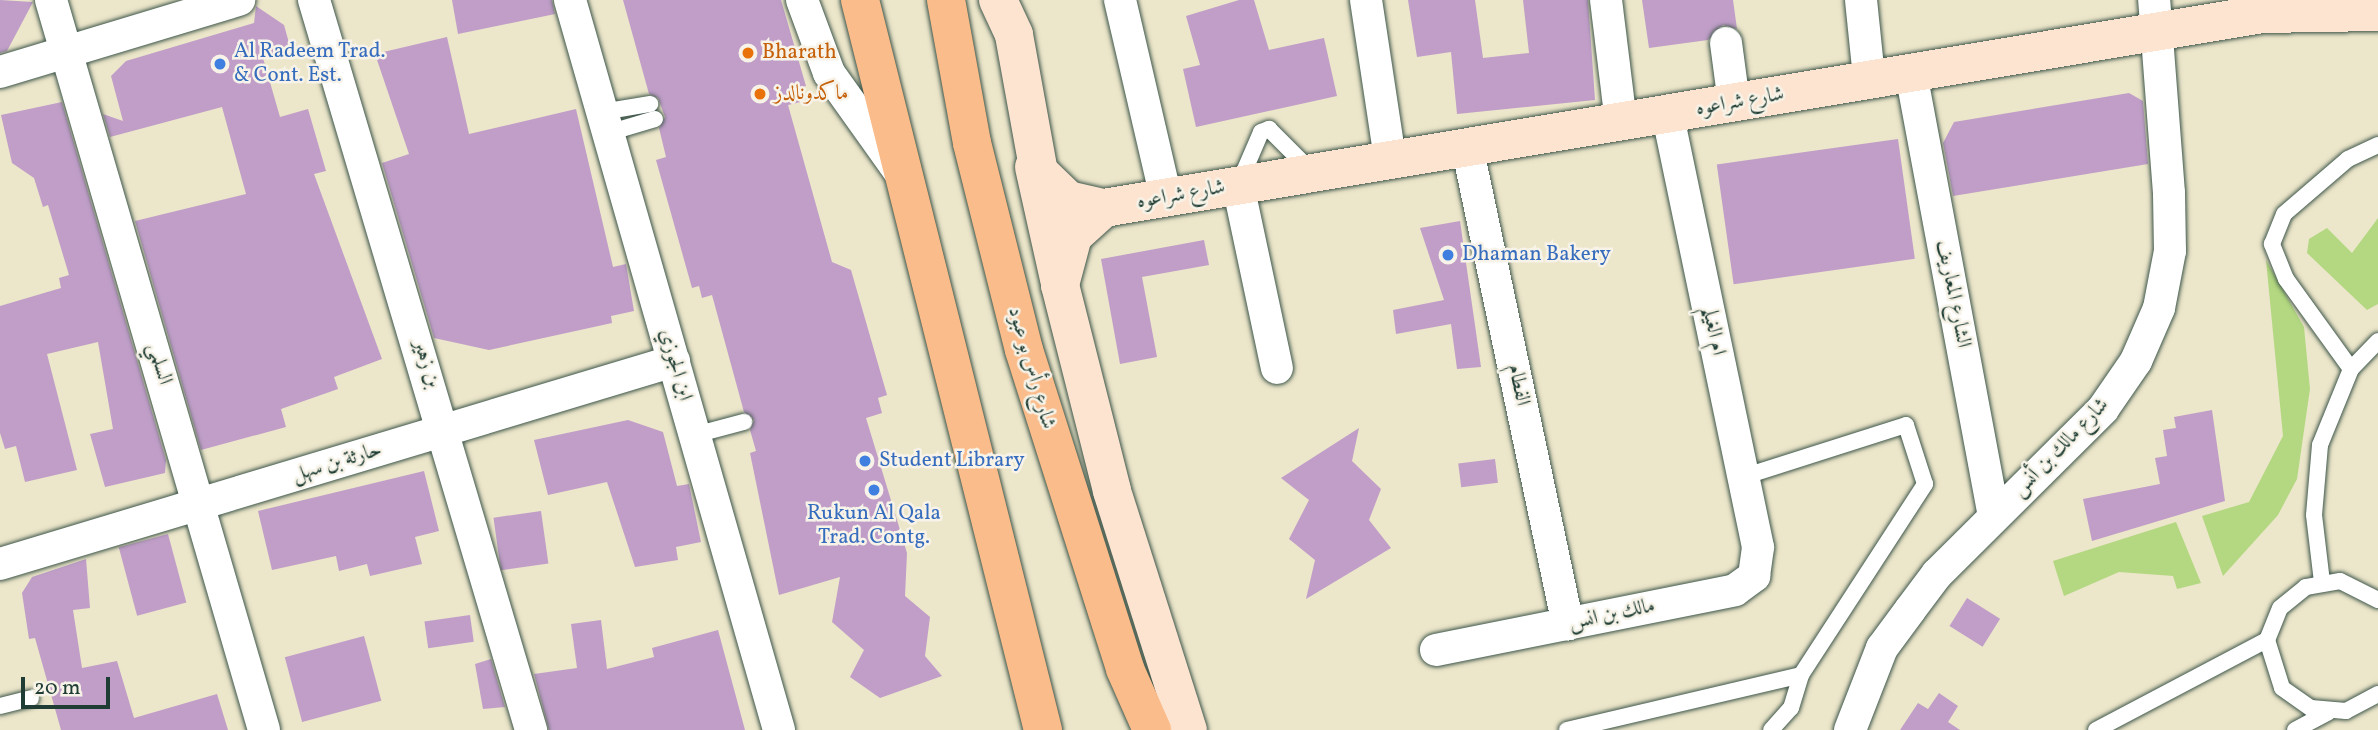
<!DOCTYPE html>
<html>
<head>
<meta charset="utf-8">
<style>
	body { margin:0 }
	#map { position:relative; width:2378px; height:730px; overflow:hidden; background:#ece6ca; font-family:Vollkorn,Amiri,serif }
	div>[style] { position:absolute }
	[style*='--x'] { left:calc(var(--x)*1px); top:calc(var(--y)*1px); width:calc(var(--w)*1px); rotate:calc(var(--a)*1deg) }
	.green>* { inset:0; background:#b3d881 }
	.building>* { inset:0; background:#c09ec8; transform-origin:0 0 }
	.roads { filter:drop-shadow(0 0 2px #3e564a) drop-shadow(0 0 2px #3e564a) }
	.lane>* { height:16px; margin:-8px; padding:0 8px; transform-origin:8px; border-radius:8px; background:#fff }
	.street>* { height:32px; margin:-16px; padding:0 16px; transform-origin:16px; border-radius:16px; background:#fff }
	.secondary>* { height:38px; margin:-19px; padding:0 19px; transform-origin:19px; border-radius:19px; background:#fde4d1 }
	.primary>* { height:38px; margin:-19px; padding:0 19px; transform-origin:19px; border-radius:19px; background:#fabc8b }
	.highway>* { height:38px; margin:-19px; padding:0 19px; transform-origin:19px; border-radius:19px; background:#fabc8b }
	.dots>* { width:19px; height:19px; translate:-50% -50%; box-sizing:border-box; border:4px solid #f7f3e8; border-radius:50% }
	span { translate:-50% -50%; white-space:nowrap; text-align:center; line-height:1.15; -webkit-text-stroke:5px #f7f3e8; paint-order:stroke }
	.shop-label { font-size:21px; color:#366cbe }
	.left { translate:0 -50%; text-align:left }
	.food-label { font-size:21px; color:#c56008 }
	.street-label { font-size:21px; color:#1f3d34 }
	.scale { position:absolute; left:21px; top:677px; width:89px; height:32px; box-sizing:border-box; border:4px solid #1f3d34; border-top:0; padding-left:9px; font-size:21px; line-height:24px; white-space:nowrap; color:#1f3d34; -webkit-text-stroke:5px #f7f3e8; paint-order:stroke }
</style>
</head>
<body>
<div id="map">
	<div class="green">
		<div style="clip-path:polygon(2378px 218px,2378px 304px,2367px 310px,2307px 253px,2309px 239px,2327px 228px,2352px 253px)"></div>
		<div style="clip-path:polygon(2266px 260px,2304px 327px,2310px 389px,2297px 479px,2278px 515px,2223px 576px,2202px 516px,2249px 502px,2283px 436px)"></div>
		<div style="clip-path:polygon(2176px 522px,2201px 583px,2177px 589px,2173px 576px,2119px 572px,2064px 596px,2053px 561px)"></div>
	</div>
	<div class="building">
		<div style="clip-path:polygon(0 0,33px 2px,7px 51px,0 53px)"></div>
		<div style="clip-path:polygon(452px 0,552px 0,555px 14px,458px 34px)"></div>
		<div style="clip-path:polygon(623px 0,781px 0,806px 86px,796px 89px,800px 102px,788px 105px,832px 262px,851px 270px,887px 395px,878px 398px,882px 413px,866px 418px,907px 553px,905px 596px,930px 617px,925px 656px,942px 676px,880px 698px,850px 677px,864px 650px,832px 622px,840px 577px,779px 595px,750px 453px,756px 451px,750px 430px,754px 420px,744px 412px,712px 295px,702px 298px,699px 286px,692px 288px,656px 160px,666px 157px,659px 128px,665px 117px,658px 98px,649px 94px)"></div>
		<div style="clip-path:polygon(1239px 0,1254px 0,1269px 50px,1324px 38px,1337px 96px,1196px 127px,1183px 69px,1200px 65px,1186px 16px)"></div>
		<div style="clip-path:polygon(1408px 0,1475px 0,1483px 58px,1529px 53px,1523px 0,1588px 0,1595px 100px,1457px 114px,1451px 52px,1417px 57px)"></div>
		<div style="clip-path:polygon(1642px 0,1733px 0,1737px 29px,1723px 25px,1708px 40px,1649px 48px)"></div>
		<div style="clip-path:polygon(256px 6px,284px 25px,291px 50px,263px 58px,280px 117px,308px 109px,326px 171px,314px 174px,382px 359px,334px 377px,338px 389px,281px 409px,286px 427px,201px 450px,135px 221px,246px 194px,222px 107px,110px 137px,103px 114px,123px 121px,111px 76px,126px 61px,254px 23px)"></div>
		<div style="clip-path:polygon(447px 37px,469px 134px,576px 109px,613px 267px,626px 264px,634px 311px,611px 316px,612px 323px,489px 350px,434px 338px,382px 163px,409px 154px,375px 54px)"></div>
		<div style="clip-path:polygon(2129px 93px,2143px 101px,2148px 164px,1953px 196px,1943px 143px,1954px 122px)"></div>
		<div style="clip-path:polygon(62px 102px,166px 460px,165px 473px,105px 487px,90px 434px,113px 429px,98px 342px,47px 354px,77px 470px,25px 482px,16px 446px,5px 449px,0 433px,0 306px,61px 288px,59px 278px,69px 275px,48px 205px,43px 207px,34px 178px,12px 163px,1px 115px)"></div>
		<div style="left:1898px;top:139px;width:121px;height:183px;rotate:82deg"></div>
		<div style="clip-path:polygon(1460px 221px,1481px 367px,1457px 369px,1451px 324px,1396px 334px,1393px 310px,1444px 300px,1420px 228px)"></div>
		<div style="clip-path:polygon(1204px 240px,1209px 265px,1142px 277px,1157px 357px,1120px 364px,1101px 259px)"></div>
		<div style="clip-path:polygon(2212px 410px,2225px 501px,2092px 541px,2083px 499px,2160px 484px,2155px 458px,2167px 456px,2163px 430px,2176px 428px,2174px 417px)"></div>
		<div style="clip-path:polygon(628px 420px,663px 432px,677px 486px,689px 484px,701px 542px,676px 547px,678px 560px,635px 567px,607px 482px,548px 495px,534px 440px)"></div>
		<div style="clip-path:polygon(1359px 428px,1352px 461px,1381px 489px,1369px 520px,1391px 548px,1306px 599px,1315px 560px,1289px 539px,1309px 500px,1281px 478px)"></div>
		<div style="left:1495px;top:459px;width:24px;height:37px;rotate:83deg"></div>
		<div style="clip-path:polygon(424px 471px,439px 531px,415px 537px,422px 564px,370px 576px,367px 564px,339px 571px,336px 556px,272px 570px,258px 511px)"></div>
		<div style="left:541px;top:511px;width:53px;height:48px;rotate:82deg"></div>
		<div style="left:168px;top:534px;width:71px;height:51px;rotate:75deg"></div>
		<div style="clip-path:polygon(86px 559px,90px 608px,73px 610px,82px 668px,117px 661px,134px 718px,217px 694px,228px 730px,61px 730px,35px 638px,29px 639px,22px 593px,32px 577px)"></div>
		<div style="left:1967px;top:598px;width:39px;height:33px;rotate:32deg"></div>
		<div style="left:470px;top:615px;width:27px;height:46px;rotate:82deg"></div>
		<div style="clip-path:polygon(601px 620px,607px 669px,654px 657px,652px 648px,718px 630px,745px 730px,549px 730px,534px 674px,577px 668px,571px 624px)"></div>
		<div style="left:364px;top:636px;width:67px;height:82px;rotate:75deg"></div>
		<div style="clip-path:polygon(491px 659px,505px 707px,483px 709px,475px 664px)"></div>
		<div style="clip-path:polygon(1939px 693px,1958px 706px,1948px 722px,1960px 730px,1900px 730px,1918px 703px,1928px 709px)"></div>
	</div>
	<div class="roads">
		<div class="lane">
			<div style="--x:602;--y:112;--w:49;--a:-9.5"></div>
			<div style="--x:608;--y:133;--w:49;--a:-16.6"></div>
			<div style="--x:1240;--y:181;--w:53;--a:-66.8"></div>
			<div style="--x:1261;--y:132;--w:9;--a:-21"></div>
			<div style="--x:1269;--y:129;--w:58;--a:45"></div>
			<div style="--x:2351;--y:369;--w:111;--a:-125.8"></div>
			<div style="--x:2286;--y:279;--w:38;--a:-112"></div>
			<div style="--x:2272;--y:244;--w:32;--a:-68"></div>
			<div style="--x:2284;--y:214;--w:84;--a:-40.7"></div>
			<div style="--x:2348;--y:159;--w:33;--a:-25"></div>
			<div style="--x:695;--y:435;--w:51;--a:-14.9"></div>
			<div style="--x:2322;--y:582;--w:67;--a:-96.8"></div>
			<div style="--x:2314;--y:515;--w:70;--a:-85.1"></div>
			<div style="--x:2320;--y:445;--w:82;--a:-67.8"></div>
			<div style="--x:2351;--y:369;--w:39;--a:-46"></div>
			<div style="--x:2378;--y:600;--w:42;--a:-153.4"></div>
			<div style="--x:2340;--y:581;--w:35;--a:170"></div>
			<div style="--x:2306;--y:587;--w:33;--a:141"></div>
			<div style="--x:2280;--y:608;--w:35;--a:112"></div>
			<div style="--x:2267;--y:640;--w:50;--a:72.6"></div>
			<div style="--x:2282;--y:688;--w:35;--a:35"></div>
			<div style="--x:2311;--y:708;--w:35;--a:5"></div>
			<div style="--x:2346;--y:711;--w:36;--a:-28"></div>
			<div style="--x:0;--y:706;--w:32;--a:-14"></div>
			<div style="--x:1567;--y:730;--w:240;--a:-13.2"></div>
			<div style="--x:1801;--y:675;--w:228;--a:-57"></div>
			<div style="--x:1925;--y:484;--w:62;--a:-107.9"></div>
			<div style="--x:1906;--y:425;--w:171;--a:162.3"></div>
			<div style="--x:1771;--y:730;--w:30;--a:-48"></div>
			<div style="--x:1791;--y:708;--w:34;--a:-73"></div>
			<div style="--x:2096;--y:730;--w:193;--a:-27.8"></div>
			<div style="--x:2295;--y:730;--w:38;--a:-28"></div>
		</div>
		<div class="street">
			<div style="--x:51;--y:0;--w:760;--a:73.73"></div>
			<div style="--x:314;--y:0;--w:762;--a:73.44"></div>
			<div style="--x:570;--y:0;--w:759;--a:74.02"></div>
			<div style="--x:802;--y:0;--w:78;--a:69.7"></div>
			<div style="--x:829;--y:73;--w:120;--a:54.5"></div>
			<div style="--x:1120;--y:0;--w:202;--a:76.9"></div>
			<div style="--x:1366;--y:0;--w:161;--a:81.4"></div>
			<div style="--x:1606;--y:0;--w:123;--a:83"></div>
			<div style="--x:1861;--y:0;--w:78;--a:84.1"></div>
			<div style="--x:1726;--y:43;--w:61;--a:82.4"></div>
			<div style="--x:0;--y:72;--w:250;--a:-16.8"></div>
			<div style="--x:1911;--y:73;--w:451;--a:79.4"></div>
			<div style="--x:1467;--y:146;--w:489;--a:78.1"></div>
			<div style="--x:1238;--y:185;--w:187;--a:78"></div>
			<div style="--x:0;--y:564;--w:704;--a:-16.76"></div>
			<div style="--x:1436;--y:650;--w:305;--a:-11.3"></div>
			<div style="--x:1735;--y:590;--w:24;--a:-36"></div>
			<div style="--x:1754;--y:576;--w:29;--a:-82"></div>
			<div style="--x:1758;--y:547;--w:441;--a:-101.8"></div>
			<div style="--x:1850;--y:730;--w:88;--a:-68.7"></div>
			<div style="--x:1882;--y:648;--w:47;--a:-53.6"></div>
			<div style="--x:1910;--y:610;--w:45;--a:-53.1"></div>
			<div style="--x:1937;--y:574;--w:234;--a:-44.8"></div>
			<div style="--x:2103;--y:409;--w:58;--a:-55.5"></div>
			<div style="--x:2136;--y:361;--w:58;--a:-66.5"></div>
			<div style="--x:2159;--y:308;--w:58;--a:-79.1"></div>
			<div style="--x:2170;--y:251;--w:58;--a:-91"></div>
			<div style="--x:2169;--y:193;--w:194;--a:-94.4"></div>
		</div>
		<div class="secondary">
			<div style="--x:998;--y:0;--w:38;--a:65"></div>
			<div style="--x:1014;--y:35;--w:139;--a:79.7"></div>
			<div style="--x:1039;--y:172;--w:40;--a:44"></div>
			<div style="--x:1068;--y:200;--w:37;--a:13"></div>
			<div style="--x:1104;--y:208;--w:1174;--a:-9.51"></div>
			<div style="--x:2262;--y:14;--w:116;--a:-1"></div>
			<div style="--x:1034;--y:167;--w:115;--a:77.4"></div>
			<div style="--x:1104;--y:208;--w:42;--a:137.9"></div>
			<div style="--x:1073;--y:236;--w:51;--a:104.9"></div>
			<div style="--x:1060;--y:285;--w:212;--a:75.8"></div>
			<div style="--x:1112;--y:491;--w:251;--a:72.4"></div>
		</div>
		<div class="primary">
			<div style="--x:860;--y:0;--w:753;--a:75.93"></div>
			<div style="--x:946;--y:0;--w:145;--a:79.7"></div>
			<div style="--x:972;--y:143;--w:213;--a:75.9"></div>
			<div style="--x:1024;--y:350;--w:335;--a:72.4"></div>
		</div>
		<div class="highway">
			<div style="--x:1125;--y:669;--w:67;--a:66.1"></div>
		</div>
	</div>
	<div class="dots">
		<div style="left:748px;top:53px;background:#e8710a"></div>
		<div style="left:220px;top:64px;background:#3f7fe0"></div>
		<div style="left:760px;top:94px;background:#e8710a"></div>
		<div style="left:1448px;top:255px;background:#3f7fe0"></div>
		<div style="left:865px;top:461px;background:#3f7fe0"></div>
		<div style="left:874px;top:490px;background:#3f7fe0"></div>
	</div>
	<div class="shop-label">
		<span class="left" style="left:234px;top:64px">Al Radeem Trad.<br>&amp; Cont. Est.</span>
		<span class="left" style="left:1462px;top:255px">Dhaman Bakery</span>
		<span class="left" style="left:879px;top:461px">Student Library</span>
		<span style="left:874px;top:526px">Rukun Al Qala<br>Trad. Contg.</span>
	</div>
	<div class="food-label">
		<span class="left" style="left:762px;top:53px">Bharath</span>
		<span class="left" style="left:774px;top:94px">ماكدونالدز</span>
	</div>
	<div class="street-label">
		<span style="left:1740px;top:102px;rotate:-10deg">شارع شراعوه</span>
		<span style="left:1181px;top:195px;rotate:-10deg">شارع شراعوه</span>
		<span style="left:1953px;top:294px;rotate:79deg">الشارع المعاريف</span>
		<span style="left:1713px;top:331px;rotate:78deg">ام الغيلم</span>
		<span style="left:159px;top:364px;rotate:73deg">السلمي</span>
		<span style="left:426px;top:364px;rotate:73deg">بن زهير</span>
		<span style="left:675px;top:365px;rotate:74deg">ابن الجوزي</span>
		<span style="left:1031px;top:368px;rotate:74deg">شارع رأس بو عبود</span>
		<span style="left:1518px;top:385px;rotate:78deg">الفطام</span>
		<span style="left:2061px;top:448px;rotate:-46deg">شارع مالك بن أنس</span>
		<span style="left:337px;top:463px;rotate:-17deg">حارثة بن سهل</span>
		<span style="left:1612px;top:615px;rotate:-12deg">مالك بن انس</span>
	</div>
	<div class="scale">20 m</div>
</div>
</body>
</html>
